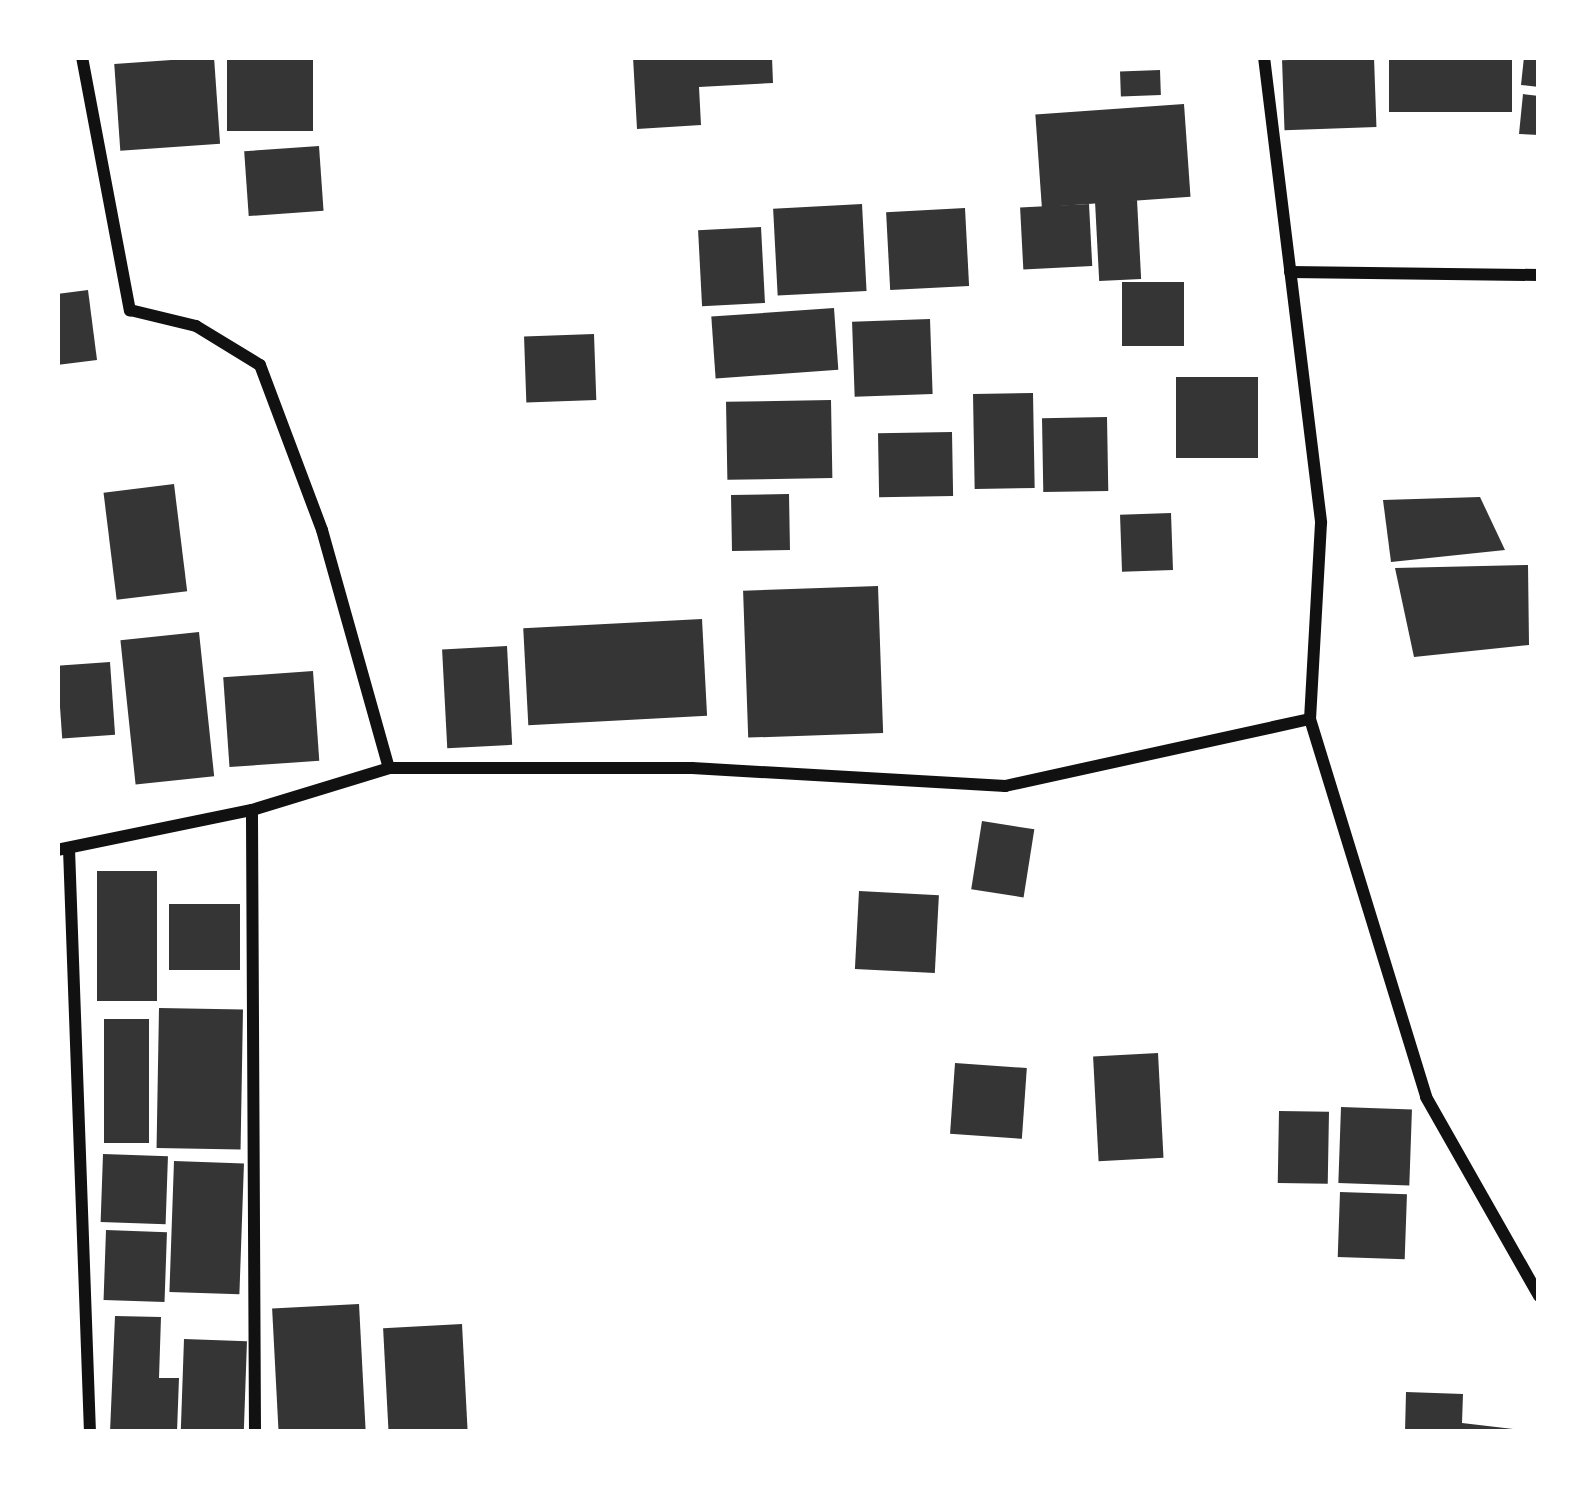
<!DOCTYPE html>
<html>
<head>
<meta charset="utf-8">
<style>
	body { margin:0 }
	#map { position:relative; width:1596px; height:1489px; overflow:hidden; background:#fff; font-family:"PT Sans Narrow",sans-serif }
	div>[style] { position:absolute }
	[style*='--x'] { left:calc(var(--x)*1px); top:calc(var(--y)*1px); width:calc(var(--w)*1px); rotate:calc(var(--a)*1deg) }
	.building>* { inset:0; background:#353535; transform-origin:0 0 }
	.minor>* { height:12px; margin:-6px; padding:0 6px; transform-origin:6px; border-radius:6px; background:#111 }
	span { translate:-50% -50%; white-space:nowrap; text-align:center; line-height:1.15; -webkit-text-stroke:12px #fff; paint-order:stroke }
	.frame { position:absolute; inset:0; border:60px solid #fff; pointer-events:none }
</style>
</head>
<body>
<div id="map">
	<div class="building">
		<div style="left:214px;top:57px;width:87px;height:100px;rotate:86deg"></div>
		<div style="left:227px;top:57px;width:86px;height:74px"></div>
		<div style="clip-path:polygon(633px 57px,772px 57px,773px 83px,699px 87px,701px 125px,637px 129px)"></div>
		<div style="left:1374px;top:57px;width:70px;height:92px;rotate:88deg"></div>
		<div style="left:1389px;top:57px;width:123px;height:55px"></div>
		<div style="clip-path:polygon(1524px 57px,1539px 57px,1539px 87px,1521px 85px)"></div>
		<div style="left:1160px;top:70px;width:25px;height:40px;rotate:88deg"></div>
		<div style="clip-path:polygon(1523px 94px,1539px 96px,1539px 135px,1519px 134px)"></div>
		<div style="left:1184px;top:104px;width:93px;height:149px;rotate:86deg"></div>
		<div style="left:319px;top:146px;width:65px;height:75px;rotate:86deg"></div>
		<div style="left:1137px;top:200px;width:79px;height:42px;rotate:87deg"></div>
		<div style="left:862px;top:204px;width:87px;height:89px;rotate:87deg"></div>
		<div style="left:1089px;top:204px;width:62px;height:69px;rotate:87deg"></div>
		<div style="left:965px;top:208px;width:78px;height:79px;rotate:87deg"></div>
		<div style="left:761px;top:227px;width:76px;height:63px;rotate:87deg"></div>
		<div style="left:1122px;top:282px;width:62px;height:64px"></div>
		<div style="clip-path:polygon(88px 290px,97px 360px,57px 365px,57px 294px)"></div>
		<div style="left:834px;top:308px;width:62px;height:123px;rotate:86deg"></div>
		<div style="left:930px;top:319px;width:75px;height:78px;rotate:88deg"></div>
		<div style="left:594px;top:334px;width:66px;height:70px;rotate:88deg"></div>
		<div style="left:1176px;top:377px;width:82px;height:81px"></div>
		<div style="left:1033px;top:393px;width:95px;height:60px;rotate:89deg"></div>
		<div style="left:831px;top:400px;width:78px;height:105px;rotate:89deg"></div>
		<div style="left:1107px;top:417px;width:74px;height:65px;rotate:89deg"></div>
		<div style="left:952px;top:432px;width:64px;height:74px;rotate:89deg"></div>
		<div style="left:174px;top:484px;width:108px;height:71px;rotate:83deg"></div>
		<div style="left:789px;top:494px;width:56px;height:58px;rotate:89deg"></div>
		<div style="clip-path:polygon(1480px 497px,1505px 550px,1391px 562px,1383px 500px)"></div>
		<div style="left:1171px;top:513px;width:57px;height:51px;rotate:88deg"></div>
		<div style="clip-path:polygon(1528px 565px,1529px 645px,1414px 657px,1395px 568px)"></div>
		<div style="left:878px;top:586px;width:147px;height:135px;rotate:88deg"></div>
		<div style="left:702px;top:619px;width:97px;height:179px;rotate:87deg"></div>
		<div style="left:199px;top:632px;width:145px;height:79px;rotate:84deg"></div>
		<div style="left:507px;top:646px;width:99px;height:65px;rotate:87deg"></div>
		<div style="left:110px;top:662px;width:73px;height:53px;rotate:86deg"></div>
		<div style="left:313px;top:671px;width:90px;height:90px;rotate:86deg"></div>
		<div style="left:982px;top:821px;width:53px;height:69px;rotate:9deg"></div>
		<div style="left:97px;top:871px;width:60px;height:130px"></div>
		<div style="left:859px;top:891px;width:80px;height:78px;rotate:3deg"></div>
		<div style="left:169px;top:904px;width:71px;height:66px"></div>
		<div style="left:159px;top:1008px;width:84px;height:140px;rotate:1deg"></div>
		<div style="left:149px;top:1019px;width:124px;height:45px;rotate:90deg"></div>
		<div style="left:1158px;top:1053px;width:105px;height:65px;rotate:87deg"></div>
		<div style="left:955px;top:1063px;width:72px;height:71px;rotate:4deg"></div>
		<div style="left:1341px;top:1107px;width:71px;height:76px;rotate:2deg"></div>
		<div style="left:1279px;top:1111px;width:50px;height:72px;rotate:1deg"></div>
		<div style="left:103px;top:1154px;width:65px;height:68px;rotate:2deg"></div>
		<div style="left:174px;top:1161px;width:70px;height:131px;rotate:2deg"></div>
		<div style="left:1340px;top:1192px;width:67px;height:65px;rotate:2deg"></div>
		<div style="left:106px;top:1230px;width:61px;height:70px;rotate:2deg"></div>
		<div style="left:359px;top:1304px;width:128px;height:87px;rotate:87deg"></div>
		<div style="clip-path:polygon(115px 1316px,161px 1317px,159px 1378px,179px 1378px,177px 1432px,110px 1432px)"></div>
		<div style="left:462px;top:1324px;width:106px;height:79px;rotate:87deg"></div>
		<div style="left:184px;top:1339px;width:63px;height:93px;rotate:2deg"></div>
		<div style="clip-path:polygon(1406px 1392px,1463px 1394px,1462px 1423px,1539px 1432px,1405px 1432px)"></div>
	</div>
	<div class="minor">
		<div style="--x:82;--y:57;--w:258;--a:79.3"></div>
		<div style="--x:130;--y:310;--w:68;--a:13.6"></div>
		<div style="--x:196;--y:326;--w:75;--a:31.4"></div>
		<div style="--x:260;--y:365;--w:176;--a:69.4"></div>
		<div style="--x:322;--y:530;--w:247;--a:74.3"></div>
		<div style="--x:1264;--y:57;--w:469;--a:83"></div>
		<div style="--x:1321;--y:523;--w:196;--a:93.2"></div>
		<div style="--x:1310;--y:719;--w:395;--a:72.9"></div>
		<div style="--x:1426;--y:1097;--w:229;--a:60.4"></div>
		<div style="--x:1290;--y:272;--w:249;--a:0.7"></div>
		<div style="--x:69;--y:849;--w:583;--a:87.94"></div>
		<div style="--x:57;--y:850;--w:199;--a:-11.6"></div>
		<div style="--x:255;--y:1432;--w:622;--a:-90.28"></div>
		<div style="--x:252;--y:810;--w:143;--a:-17"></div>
		<div style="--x:389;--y:768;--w:303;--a:0"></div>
		<div style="--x:692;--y:768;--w:314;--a:3.3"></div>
		<div style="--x:1005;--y:786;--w:312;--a:-12.4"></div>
	</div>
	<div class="frame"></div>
</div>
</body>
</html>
